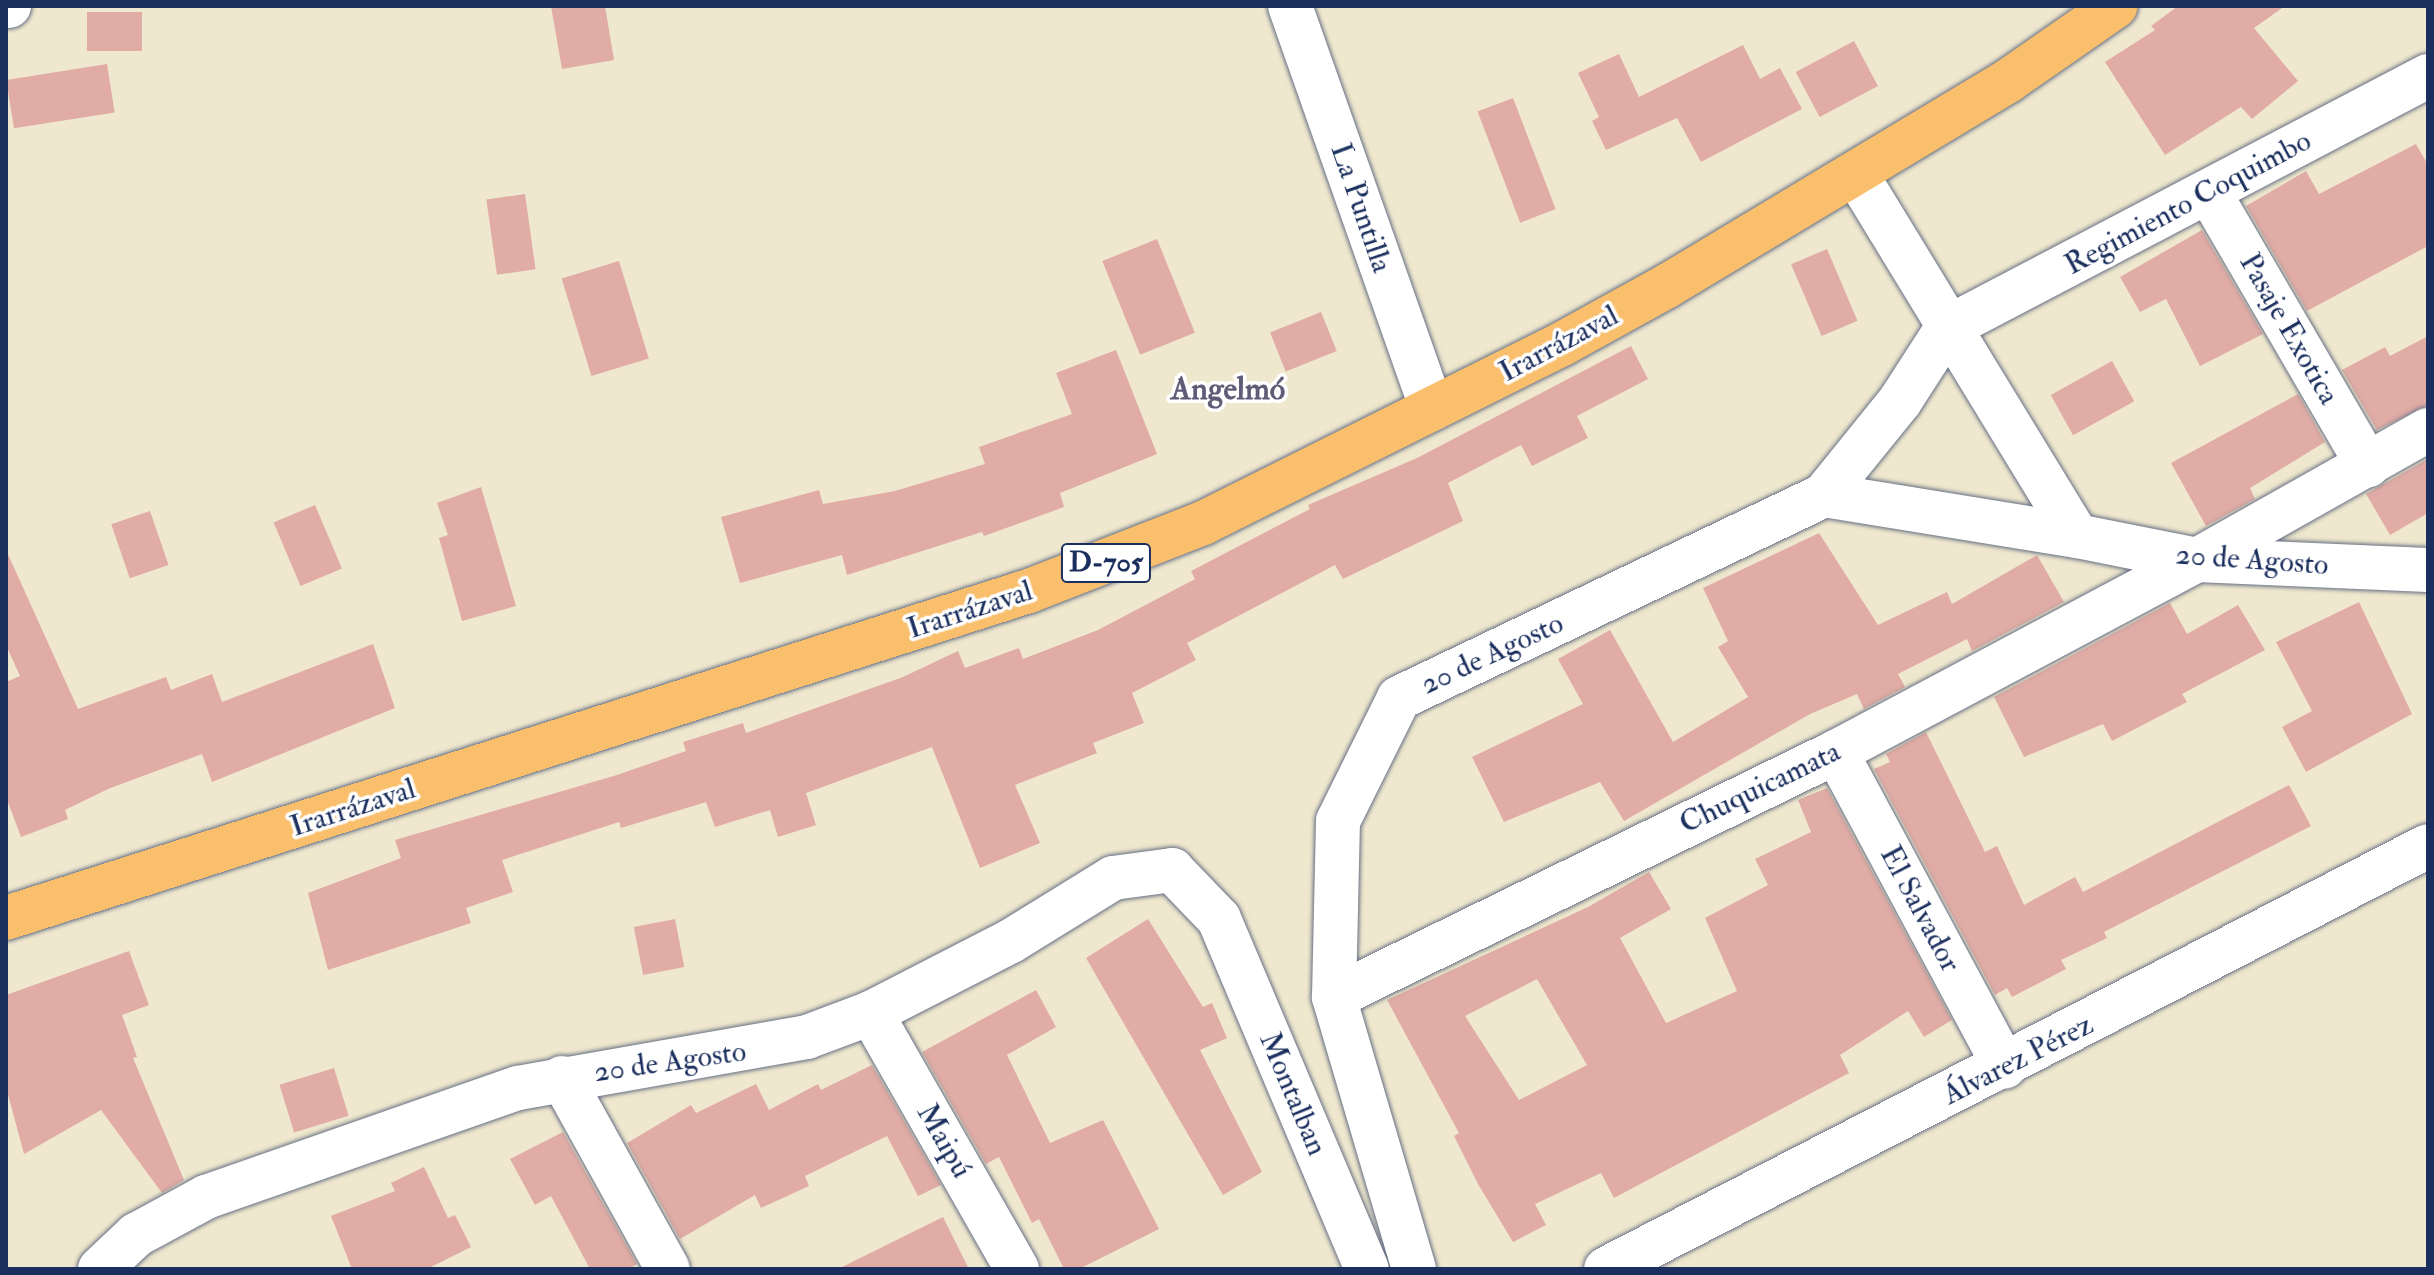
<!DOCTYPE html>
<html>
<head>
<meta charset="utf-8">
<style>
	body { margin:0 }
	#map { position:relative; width:2434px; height:1275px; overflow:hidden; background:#f0e8ce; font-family:"IM FELL Double Pica",serif }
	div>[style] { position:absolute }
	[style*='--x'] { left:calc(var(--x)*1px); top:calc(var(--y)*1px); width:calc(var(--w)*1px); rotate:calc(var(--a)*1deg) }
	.building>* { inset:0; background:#e0aca5; transform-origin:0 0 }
	.roads { filter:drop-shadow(0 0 2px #667085) drop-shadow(0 0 2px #667085) }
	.minor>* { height:44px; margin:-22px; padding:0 22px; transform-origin:22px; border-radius:22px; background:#fff }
	.tertiary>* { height:44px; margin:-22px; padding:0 22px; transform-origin:22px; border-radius:22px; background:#fff }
	.primary>* { height:44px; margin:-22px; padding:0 22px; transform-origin:22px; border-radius:22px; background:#f9bf6d }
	span { translate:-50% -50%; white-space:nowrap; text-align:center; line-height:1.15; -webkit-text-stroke:7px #fff; paint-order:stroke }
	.shield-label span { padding:2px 6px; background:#fff; border:2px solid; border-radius:6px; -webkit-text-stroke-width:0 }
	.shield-label { font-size:28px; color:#1b2f5e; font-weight:700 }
	.street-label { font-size:30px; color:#1b2f5e }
	.neighbourhood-label { font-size:32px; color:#605b77; font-weight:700 }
	.frame { position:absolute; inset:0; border:8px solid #1b2f5e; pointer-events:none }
</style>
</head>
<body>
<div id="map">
	<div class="building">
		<div style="clip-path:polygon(551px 6px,605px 6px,614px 60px,562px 69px)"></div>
		<div style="clip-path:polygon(2178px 6px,2285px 6px,2254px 28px,2298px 81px,2252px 119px,2241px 107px,2165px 155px,2105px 62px,2155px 30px,2151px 26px)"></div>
		<div style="left:87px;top:12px;width:55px;height:39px"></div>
		<div style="left:1854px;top:41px;width:51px;height:66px;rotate:62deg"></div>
		<div style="clip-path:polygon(1743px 45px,1760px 79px,1780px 68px,1802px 109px,1701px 162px,1677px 118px,1606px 150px,1592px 121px,1599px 117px,1578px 73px,1619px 54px,1639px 97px)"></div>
		<div style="left:107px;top:64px;width:49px;height:102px;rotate:81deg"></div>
		<div style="left:1513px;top:98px;width:119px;height:38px;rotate:69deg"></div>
		<div style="clip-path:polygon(2416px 144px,2428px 165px,2428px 246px,2307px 311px,2246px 206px,2306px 171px,2319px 194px)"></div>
		<div style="left:525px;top:194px;width:76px;height:39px;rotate:82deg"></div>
		<div style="clip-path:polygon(2202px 230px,2263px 334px,2200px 366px,2166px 299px,2140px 312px,2120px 277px)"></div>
		<div style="left:1157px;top:239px;width:101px;height:59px;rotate:68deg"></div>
		<div style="left:1827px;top:249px;width:78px;height:39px;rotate:67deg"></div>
		<div style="left:619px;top:261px;width:102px;height:60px;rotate:73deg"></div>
		<div style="left:1321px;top:312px;width:42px;height:55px;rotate:68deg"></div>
		<div style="clip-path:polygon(2428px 336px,2428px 405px,2377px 430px,2342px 370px,2385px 347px,2390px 356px)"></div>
		<div style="clip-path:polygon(1631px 346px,1648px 379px,1577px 416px,1588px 438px,1532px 466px,1521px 445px,1448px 483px,1463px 521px,1343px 579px,1335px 565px,1187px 643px,1196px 660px,1132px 693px,1144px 723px,1093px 743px,1097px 753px,1015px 785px,1040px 843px,980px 868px,932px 747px,806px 793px,816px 825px,778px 837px,770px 810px,715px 827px,706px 802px,621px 828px,619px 822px,502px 860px,513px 892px,466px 908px,471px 923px,328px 970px,308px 893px,401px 858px,395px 840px,617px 775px,686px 751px,683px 742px,743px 723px,746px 733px,903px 677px,958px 651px,965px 668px,1019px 648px,1023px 659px,1098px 630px,1195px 579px,1191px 571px,1310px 509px,1308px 505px,1417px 458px)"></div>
		<div style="clip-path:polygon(1116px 350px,1157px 454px,1060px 493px,1064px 507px,984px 536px,982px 532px,847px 575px,842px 555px,740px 583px,721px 517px,819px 490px,823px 504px,895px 491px,985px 464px,979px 447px,1072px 414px,1056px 373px)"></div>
		<div style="left:2112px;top:361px;width:46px;height:70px;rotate:61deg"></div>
		<div style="clip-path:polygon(2298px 394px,2325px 442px,2250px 488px,2255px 499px,2206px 526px,2171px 463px)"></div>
		<div style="clip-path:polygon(2428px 459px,2428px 513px,2390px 535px,2366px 494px)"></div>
		<div style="clip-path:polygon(481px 487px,516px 606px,462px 621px,439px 538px,448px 535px,437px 503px)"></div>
		<div style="left:315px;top:505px;width:69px;height:45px;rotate:67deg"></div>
		<div style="left:150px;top:511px;width:57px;height:41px;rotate:71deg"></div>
		<div style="clip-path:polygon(1819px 533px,1878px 625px,1947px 592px,1952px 604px,2037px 555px,2064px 602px,1972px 651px,1967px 639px,1898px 674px,1905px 687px,1864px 709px,1857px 694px,1810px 714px,1624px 821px,1600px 782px,1504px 822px,1472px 757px,1583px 704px,1558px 659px,1610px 630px,1673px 742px,1748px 697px,1718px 647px,1728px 641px,1703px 588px)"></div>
		<div style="clip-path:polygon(6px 550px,78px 709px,166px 677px,171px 690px,212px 674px,222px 702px,373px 644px,395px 708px,212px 782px,202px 754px,108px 789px,65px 810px,68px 819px,21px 837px,6px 797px,6px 682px,20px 676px,6px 645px)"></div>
		<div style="clip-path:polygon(2359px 602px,2412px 714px,2306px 772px,2282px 727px,2312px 711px,2276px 642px)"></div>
		<div style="clip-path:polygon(2170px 603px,2187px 634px,2238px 605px,2265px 650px,2182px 694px,2187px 702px,2112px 741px,2103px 724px,2024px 757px,1994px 697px)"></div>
		<div style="clip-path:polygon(1926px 732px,1985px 852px,1997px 846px,2024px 905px,2075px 877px,2083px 892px,2289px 785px,2311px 826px,2104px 932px,2107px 938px,2061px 960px,2066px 969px,2012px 997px,2007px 988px,1995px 995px,1874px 769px,1890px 762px,1886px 754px)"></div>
		<div style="clip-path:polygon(evenodd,1827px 788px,1952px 1020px,1924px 1037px,1908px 1011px,1840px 1055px,1849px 1073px,1614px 1198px,1601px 1173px,1535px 1204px,1546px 1225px,1513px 1242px,1478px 1184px,1454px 1136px,1459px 1133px,1387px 1000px,1588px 907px,1649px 872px,1671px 909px,1620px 938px,1666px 1023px,1737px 991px,1705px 918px,1768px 885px,1755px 859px,1811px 832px,1798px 800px,1827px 788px,1537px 979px,1587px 1065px,1519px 1100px,1465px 1016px,1537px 979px)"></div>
		<div style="left:675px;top:919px;width:49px;height:42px;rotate:79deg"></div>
		<div style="clip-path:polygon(1148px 919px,1203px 1007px,1212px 1003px,1227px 1038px,1200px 1050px,1262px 1172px,1223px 1195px,1086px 958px)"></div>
		<div style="clip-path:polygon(129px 951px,149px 1005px,122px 1015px,137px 1057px,133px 1058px,184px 1180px,162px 1193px,101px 1110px,24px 1154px,6px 1087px,6px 995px)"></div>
		<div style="clip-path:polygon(1036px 990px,1056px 1027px,1007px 1055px,1050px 1143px,1103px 1120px,1159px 1229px,1079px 1269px,1064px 1269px,1039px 1219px,1032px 1223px,999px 1157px,986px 1164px,922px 1052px)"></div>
		<div style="clip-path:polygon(872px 1065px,941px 1185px,918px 1196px,887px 1136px,805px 1176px,809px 1186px,761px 1208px,755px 1195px,680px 1239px,627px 1143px,691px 1105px,696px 1113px,756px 1084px,769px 1110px,818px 1084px,821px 1090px)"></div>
		<div style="left:334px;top:1068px;width:50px;height:57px;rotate:73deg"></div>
		<div style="clip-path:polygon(563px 1132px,637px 1264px,629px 1269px,590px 1269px,551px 1196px,535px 1205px,510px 1159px)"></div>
		<div style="clip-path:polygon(424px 1167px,448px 1218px,455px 1215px,471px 1247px,427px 1269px,352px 1269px,331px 1216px,395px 1191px,391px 1183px)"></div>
		<div style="clip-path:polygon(943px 1217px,969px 1269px,838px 1269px)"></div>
	</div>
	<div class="roads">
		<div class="minor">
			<div style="--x:6;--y:6;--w:3;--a:0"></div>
			<div style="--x:1290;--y:6;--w:427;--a:70.6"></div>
			<div style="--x:2210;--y:194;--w:314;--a:59.8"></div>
			<div style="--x:1947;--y:328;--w:543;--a:-27.65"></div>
			<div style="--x:1824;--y:495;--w:256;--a:9.2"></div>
			<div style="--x:1836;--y:752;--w:357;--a:61.8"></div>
			<div style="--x:1334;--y:997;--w:559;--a:-26.01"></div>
			<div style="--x:1836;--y:752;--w:409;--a:-28"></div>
			<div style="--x:2197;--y:560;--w:265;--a:-29.4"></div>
			<div style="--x:871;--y:1013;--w:295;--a:60.3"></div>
			<div style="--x:562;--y:1078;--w:218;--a:61"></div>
			<div style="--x:100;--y:1269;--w:50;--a:-43.4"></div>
			<div style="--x:136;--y:1235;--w:80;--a:-28.5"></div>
			<div style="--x:206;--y:1197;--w:330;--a:-19.3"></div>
			<div style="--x:518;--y:1088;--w:293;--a:-10"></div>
			<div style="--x:807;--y:1037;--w:68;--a:-20.6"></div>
			<div style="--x:871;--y:1013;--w:157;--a:-27.2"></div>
			<div style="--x:1011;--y:941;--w:120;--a:-31.7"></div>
			<div style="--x:1113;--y:878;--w:60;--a:-7.7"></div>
			<div style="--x:1172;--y:870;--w:68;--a:46.2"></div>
			<div style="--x:1219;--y:919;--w:380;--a:67.1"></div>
		</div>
		<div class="tertiary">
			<div style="--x:1856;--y:174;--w:424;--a:58.6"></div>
			<div style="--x:2077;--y:536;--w:122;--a:11.3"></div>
			<div style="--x:2197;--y:560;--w:231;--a:2.5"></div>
			<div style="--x:1414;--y:1269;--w:284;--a:-106.4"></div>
			<div style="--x:1334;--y:997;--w:176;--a:-88.7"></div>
			<div style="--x:1338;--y:821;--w:137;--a:-63.6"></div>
			<div style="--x:1399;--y:698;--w:471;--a:-25.5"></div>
			<div style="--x:1824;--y:495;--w:121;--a:-51"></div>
			<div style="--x:1900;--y:401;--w:87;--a:-57.2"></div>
			<div style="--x:1606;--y:1269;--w:924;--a:-27.23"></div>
		</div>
		<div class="primary">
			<div style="--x:6;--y:918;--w:1074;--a:-17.73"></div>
			<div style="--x:1029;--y:591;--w:187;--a:-21.3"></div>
			<div style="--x:1203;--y:523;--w:401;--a:-26.5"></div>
			<div style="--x:1562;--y:344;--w:120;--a:-28.9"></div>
			<div style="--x:1667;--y:286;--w:398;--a:-31"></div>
			<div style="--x:2008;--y:81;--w:131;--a:-34.8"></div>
		</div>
	</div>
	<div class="shield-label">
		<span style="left:1106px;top:563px">D-705</span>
	</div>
	<div class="street-label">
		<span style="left:2188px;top:203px;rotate:-28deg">Regimiento Coquimbo</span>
		<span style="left:1361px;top:208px;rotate:71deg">La Puntilla</span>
		<span style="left:2289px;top:329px;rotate:60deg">Pasaje Exotica</span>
		<span style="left:1559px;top:344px;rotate:-28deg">Irarrázaval</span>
		<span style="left:2252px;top:560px;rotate:4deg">20 de Agosto</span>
		<span style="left:970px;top:610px;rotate:-18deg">Irarrázaval</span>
		<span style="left:1492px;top:654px;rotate:-25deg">20 de Agosto</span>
		<span style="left:1760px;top:788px;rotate:-26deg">Chuquicamata</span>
		<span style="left:353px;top:808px;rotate:-18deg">Irarrázaval</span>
		<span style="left:1920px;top:909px;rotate:62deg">El Salvador</span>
		<span style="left:2018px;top:1060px;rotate:-27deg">Álvarez Pérez</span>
		<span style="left:670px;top:1062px;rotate:-8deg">20 de Agosto</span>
		<span style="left:1293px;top:1094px;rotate:67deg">Montalban</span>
		<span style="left:944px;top:1141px;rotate:60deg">Maipú</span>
	</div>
	<div class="neighbourhood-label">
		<span style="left:1228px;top:389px">Angelmó</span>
	</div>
	<div class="frame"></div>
</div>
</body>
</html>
